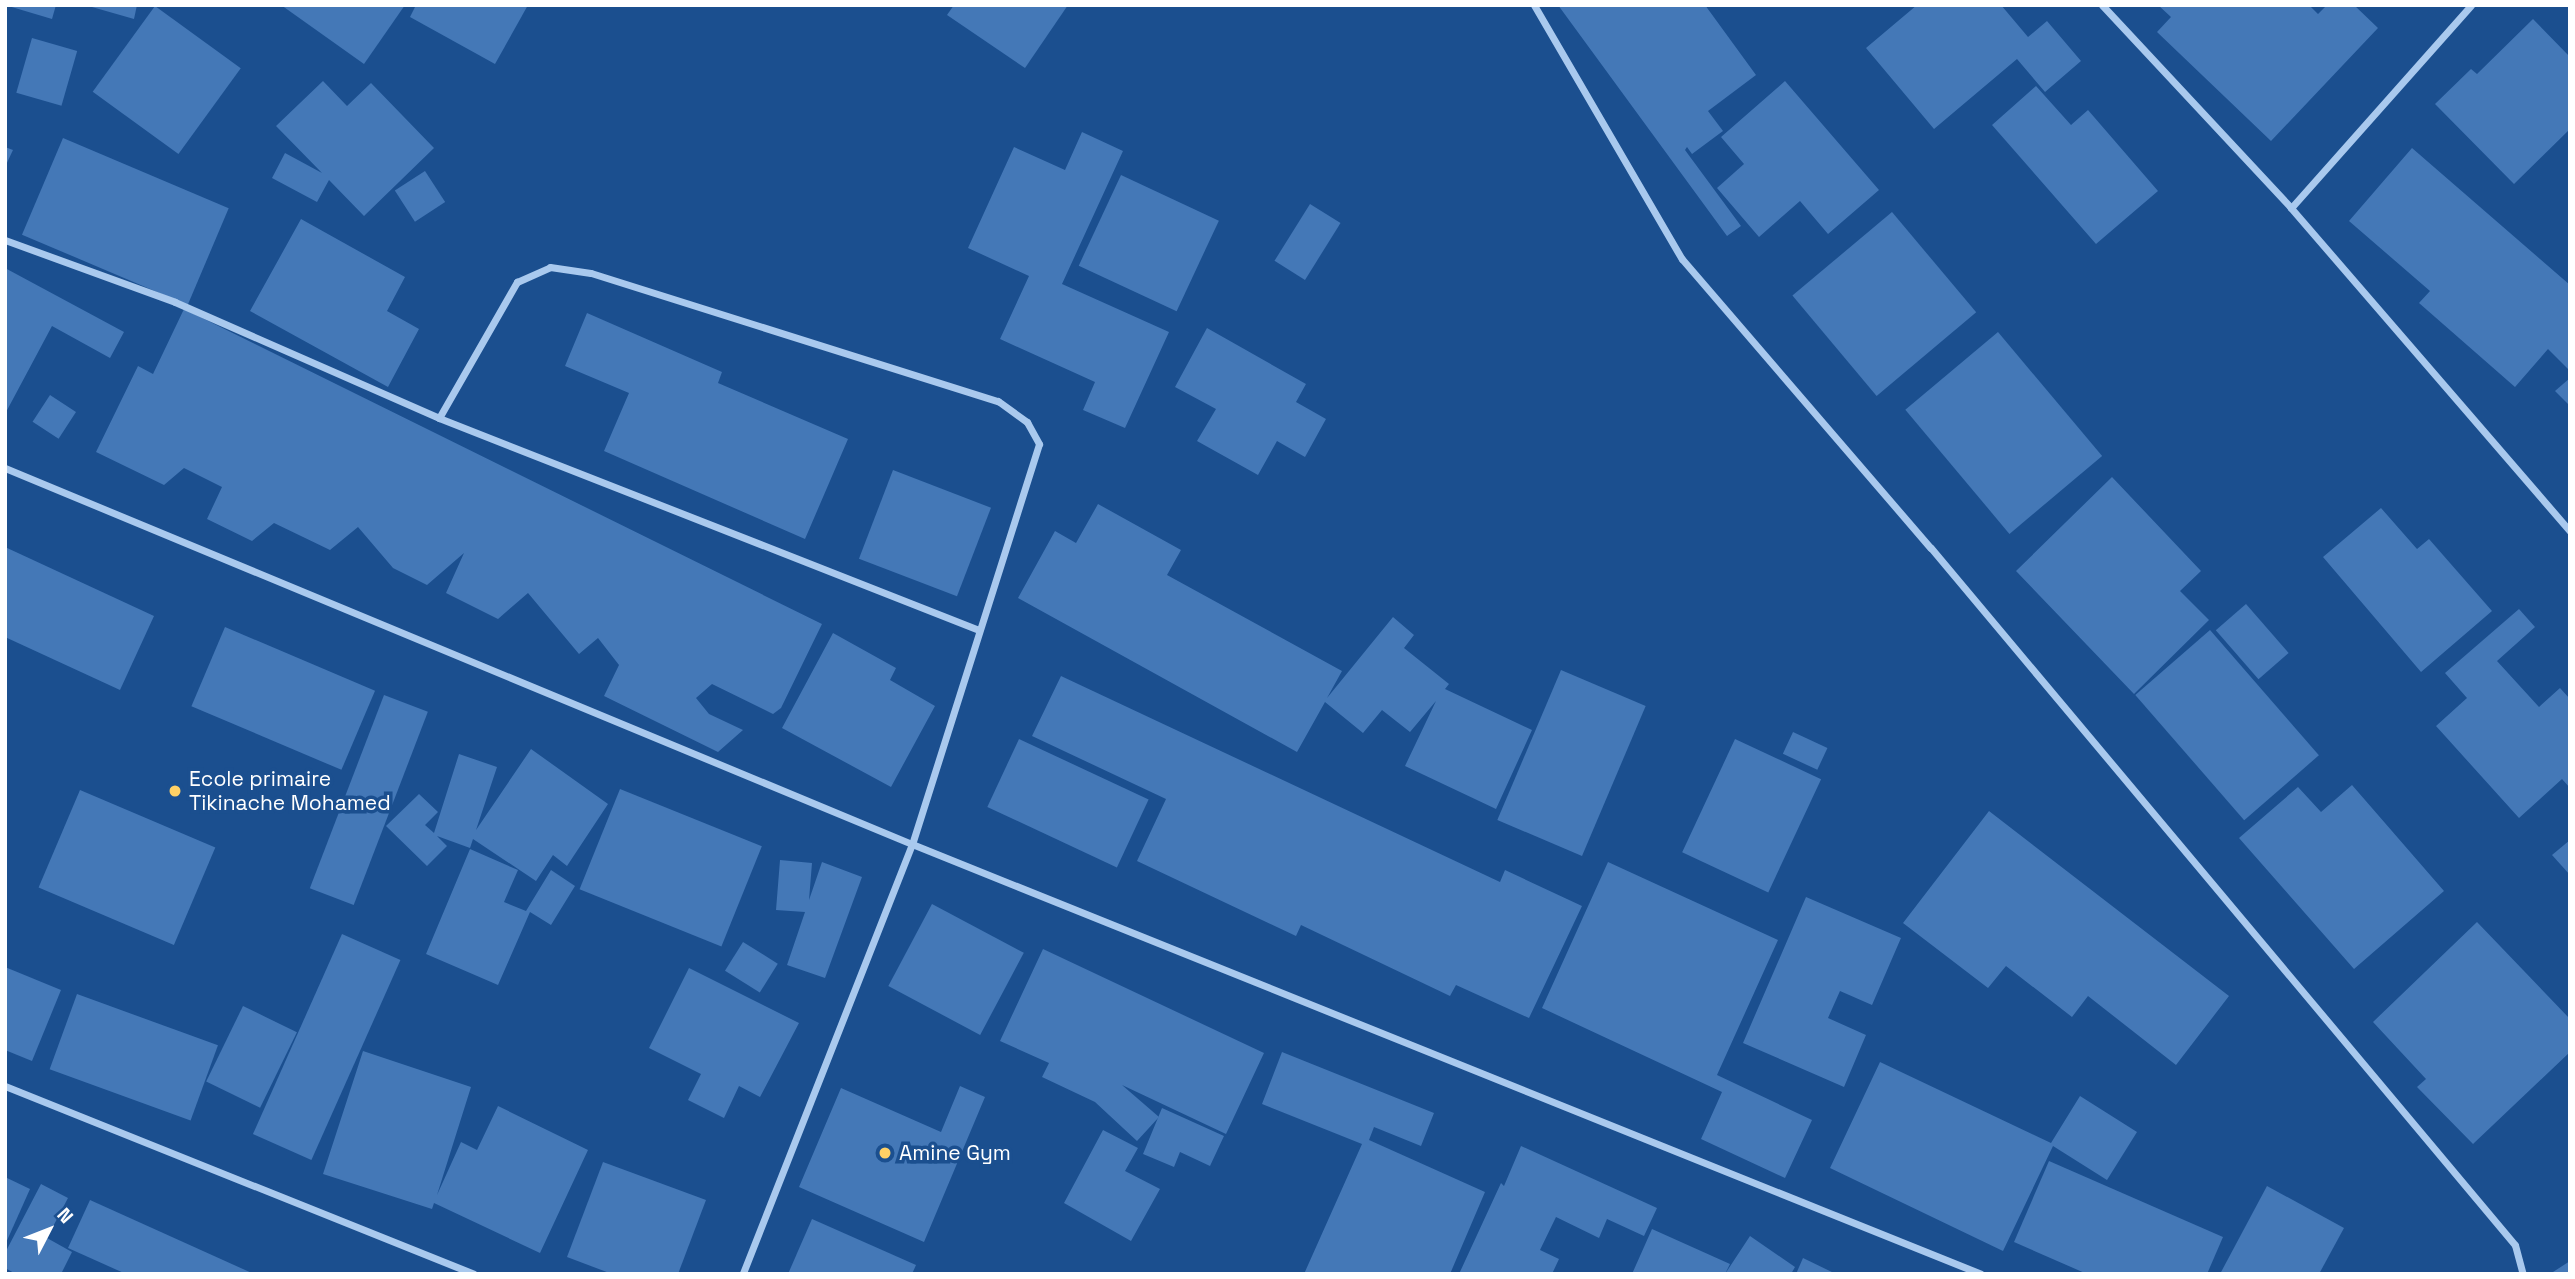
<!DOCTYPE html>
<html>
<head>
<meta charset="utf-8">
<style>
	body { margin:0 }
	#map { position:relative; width:2575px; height:1279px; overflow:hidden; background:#1b4f8f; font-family:"Space Grotesk",sans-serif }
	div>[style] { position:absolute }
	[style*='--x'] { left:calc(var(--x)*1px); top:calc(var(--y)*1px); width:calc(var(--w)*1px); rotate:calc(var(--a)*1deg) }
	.building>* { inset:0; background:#4478b7; transform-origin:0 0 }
	.street>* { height:7px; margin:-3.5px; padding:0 3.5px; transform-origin:3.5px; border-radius:3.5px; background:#a9c9ee }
	.dots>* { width:19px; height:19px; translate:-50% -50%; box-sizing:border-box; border:4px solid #1b4f8f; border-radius:50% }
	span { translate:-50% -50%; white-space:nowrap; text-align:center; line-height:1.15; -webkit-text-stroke:7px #1b4f8f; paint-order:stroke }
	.poi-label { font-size:21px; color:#fff }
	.left { translate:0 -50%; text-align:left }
	.frame { position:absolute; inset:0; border:7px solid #fff; pointer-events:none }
	.north { position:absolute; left:14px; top:1195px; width:70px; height:70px; -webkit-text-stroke:5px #1b4f8f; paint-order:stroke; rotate:48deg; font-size:19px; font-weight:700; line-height:28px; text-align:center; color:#fff }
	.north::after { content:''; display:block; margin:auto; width:24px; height:32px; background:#fff; clip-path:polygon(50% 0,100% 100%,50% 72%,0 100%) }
</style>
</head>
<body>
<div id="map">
	<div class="building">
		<div style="clip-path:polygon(5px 5px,56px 5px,52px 19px)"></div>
		<div style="clip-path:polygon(85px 5px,137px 5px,134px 19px)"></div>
		<div style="clip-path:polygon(281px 5px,405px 5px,364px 64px)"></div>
		<div style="clip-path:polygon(416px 5px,528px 5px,495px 64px,410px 17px)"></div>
		<div style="clip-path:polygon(954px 5px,1068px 5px,1025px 68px,947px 15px)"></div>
		<div style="clip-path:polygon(1558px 5px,1705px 5px,1756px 75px,1708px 111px,1723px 131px,1692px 154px,1687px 147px,1685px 150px,1741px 226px,1727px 236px)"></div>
		<div style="clip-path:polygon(1917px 5px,2001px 5px,2028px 37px,2047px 21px,2081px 61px,2045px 92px,2017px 59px,1934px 129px,1866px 48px)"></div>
		<div style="clip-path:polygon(2158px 5px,2309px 5px,2318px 14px,2327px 5px,2354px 5px,2378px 28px,2271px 141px,2157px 32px,2171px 17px)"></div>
		<div style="left:155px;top:6px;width:106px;height:106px;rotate:36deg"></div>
		<div style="clip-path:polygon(2533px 19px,2570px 57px,2570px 129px,2514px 184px,2435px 104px,2471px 69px,2477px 74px)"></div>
		<div style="left:32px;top:38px;width:47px;height:57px;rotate:16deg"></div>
		<div style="clip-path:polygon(323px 81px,347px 106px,371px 83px,434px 148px,364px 216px,329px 180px,317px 202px,272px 178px,285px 153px,322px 173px,276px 126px)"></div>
		<div style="clip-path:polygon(1785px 81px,1879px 190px,1828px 234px,1800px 201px,1759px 237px,1717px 188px,1744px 164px,1721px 137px)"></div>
		<div style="clip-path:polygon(2036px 86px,2071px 125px,2088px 110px,2158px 191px,2096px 244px,1992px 125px)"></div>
		<div style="clip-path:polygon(1082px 132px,1123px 151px,1062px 284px,1169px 332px,1125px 428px,1083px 410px,1095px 382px,1000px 339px,1029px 276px,968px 248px,1014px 147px,1065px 170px)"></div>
		<div style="left:63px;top:138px;width:180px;height:105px;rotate:23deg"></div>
		<div style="clip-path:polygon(5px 147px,13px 150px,5px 167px)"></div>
		<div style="clip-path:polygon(2412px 148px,2570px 285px,2570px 371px,2548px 349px,2515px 387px,2419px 303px,2430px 291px,2349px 221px)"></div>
		<div style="left:425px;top:171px;width:37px;height:36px;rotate:57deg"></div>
		<div style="left:1121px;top:175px;width:108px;height:100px;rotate:25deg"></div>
		<div style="left:1310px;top:204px;width:36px;height:67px;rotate:32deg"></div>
		<div style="left:1892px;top:212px;width:131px;height:130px;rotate:50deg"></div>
		<div style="clip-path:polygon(301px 219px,405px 277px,387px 311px,419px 329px,388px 387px,250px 311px)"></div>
		<div style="clip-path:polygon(5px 268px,124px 332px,110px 358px,52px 326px,5px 414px)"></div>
		<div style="clip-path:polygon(184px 309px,822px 624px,781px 708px,773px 714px,712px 684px,696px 698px,709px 714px,743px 730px,718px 752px,604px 696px,619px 665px,598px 638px,579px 654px,528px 593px,498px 619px,446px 593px,464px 553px,427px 585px,393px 568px,358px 527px,330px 550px,274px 523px,252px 541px,207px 519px,222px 487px,184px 468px,164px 485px,96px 452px,138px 366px,153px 374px)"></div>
		<div style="clip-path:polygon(587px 313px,722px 372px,718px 383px,848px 439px,805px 539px,604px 451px,629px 393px,565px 366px)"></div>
		<div style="clip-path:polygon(1207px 328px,1306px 384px,1296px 402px,1326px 419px,1305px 457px,1277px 441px,1258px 475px,1197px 441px,1216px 409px,1175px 387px)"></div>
		<div style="left:1998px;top:332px;width:162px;height:121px;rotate:50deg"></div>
		<div style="clip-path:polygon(2570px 378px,2570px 406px,2555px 391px)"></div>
		<div style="left:50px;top:395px;width:31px;height:32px;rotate:33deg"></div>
		<div style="left:893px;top:470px;width:105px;height:95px;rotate:21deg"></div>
		<div style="clip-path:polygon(2112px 477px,2201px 571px,2180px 591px,2209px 620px,2134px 694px,2016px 571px)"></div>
		<div style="clip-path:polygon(1098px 504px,1181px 550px,1167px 575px,1342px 671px,1327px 698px,1393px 617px,1414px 635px,1404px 648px,1449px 684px,1445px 689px,1532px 730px,1496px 809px,1405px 766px,1436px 701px,1410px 732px,1382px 710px,1363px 733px,1325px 702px,1297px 752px,1018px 598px,1055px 531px,1076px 543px)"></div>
		<div style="clip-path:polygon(2381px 508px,2417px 549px,2429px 539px,2492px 611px,2421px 672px,2323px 557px)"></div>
		<div style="clip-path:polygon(5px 547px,154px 616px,120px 690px,5px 637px)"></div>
		<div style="left:2246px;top:604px;width:65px;height:40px;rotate:49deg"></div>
		<div style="clip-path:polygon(2519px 609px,2535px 627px,2497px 661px,2539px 707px,2560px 688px,2570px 699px,2570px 788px,2562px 779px,2519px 818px,2436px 726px,2467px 698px,2445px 673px)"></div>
		<div style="left:225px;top:627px;width:163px;height:86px;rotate:23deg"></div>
		<div style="left:2210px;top:630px;width:166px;height:99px;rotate:49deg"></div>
		<div style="clip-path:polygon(833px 633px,896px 668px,890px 680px,935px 706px,891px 787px,782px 728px)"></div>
		<div style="left:1561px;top:670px;width:92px;height:163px;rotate:23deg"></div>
		<div style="clip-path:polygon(1061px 676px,1500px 882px,1505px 870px,1582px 906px,1529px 1018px,1456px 985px,1450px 996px,1301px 925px,1296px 936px,1137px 861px,1166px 799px,1032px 736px)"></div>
		<div style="left:384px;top:695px;width:47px;height:207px;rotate:21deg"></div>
		<div style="left:1793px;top:732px;width:38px;height:24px;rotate:25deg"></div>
		<div style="left:1019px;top:739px;width:143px;height:75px;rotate:25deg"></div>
		<div style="left:1735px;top:739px;width:95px;height:125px;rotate:25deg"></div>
		<div style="clip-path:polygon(531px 749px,608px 804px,567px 866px,553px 855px,536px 881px,473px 839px,470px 848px,437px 836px,447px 846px,427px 866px,386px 826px,419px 794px,438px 812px,425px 825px,434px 833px,459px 754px,497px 767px,476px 830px)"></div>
		<div style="clip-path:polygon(2352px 785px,2444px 891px,2354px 969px,2239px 838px,2298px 787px,2321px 812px)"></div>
		<div style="left:620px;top:789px;width:153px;height:108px;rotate:22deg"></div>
		<div style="left:80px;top:790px;width:147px;height:106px;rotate:23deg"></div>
		<div style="clip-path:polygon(1989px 811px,2229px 996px,2176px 1065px,2088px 996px,2072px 1017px,2006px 966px,1988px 988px,1903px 923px)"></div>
		<div style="clip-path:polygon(2570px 840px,2570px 875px,2552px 855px)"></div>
		<div style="clip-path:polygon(470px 849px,518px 870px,504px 902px,526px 911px,551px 870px,575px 886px,551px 925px,530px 912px,498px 985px,426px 954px)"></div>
		<div style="clip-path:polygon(780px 860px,812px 863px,809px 900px,822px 862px,862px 877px,825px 978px,787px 965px,805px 912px,776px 910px)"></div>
		<div style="clip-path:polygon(1608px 862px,1778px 940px,1717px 1075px,1812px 1120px,1785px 1178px,1701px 1139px,1722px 1092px,1542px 1008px)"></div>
		<div style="clip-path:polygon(1806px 897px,1901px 938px,1872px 1005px,1840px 991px,1828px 1018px,1866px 1035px,1844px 1087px,1743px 1043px)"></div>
		<div style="left:932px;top:904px;width:104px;height:93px;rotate:28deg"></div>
		<div style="clip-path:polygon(2477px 922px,2570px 1019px,2570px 1052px,2473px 1144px,2417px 1087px,2426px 1079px,2373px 1022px)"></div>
		<div style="left:342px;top:934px;width:64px;height:219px;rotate:24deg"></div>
		<div style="left:743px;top:942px;width:41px;height:34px;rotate:32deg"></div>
		<div style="clip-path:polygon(1043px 949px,1264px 1053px,1226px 1134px,1122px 1085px,1159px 1117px,1137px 1141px,1095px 1102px,1042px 1077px,1049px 1063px,1000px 1041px)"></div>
		<div style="clip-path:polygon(5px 967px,61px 990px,32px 1061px,5px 1050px)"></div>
		<div style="clip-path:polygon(689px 968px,799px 1023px,760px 1097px,739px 1086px,724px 1118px,688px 1100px,701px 1074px,649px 1048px)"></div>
		<div style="left:77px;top:994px;width:150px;height:80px;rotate:20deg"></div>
		<div style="left:243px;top:1006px;width:60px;height:84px;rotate:26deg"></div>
		<div style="clip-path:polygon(363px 1051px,471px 1087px,437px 1195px,461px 1142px,477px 1150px,498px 1106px,588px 1150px,540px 1253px,434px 1203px,432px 1209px,323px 1174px)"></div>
		<div style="clip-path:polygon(1282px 1052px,1434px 1113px,1421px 1146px,1374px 1127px,1369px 1140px,1485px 1192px,1450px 1274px,1304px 1274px,1362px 1144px,1262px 1104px)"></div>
		<div style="clip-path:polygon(1880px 1062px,2051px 1143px,2080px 1096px,2137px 1132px,2107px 1180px,2053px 1146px,2003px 1251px,1830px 1168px)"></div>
		<div style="clip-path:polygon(960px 1086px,985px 1097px,924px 1242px,799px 1187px,841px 1088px,941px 1132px)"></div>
		<div style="clip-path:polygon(1162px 1108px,1224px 1136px,1210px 1166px,1180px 1152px,1174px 1167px,1143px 1154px)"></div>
		<div style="clip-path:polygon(1103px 1130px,1138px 1148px,1125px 1171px,1160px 1189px,1131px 1241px,1064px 1203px)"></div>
		<div style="clip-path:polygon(1521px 1146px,1657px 1208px,1644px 1236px,1607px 1219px,1599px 1238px,1556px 1217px,1540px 1250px,1559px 1259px,1552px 1274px,1459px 1274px,1501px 1183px,1504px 1186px)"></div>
		<div style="clip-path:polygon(2049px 1161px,2223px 1237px,2207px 1274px,2087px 1274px,2014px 1242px)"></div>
		<div style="clip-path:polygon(603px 1162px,706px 1200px,678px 1274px,612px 1274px,567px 1257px)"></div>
		<div style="clip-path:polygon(5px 1177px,30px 1189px,5px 1245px)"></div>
		<div style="clip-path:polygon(41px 1184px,68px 1198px,47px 1238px,72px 1252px,61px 1274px,16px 1274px,5px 1268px,5px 1253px)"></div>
		<div style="clip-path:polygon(2267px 1186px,2344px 1228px,2319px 1274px,2220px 1274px)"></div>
		<div style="clip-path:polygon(90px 1200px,254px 1274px,126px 1274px,68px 1248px)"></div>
		<div style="clip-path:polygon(812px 1219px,916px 1265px,912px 1274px,788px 1274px)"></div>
		<div style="clip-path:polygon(1652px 1229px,1730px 1264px,1725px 1274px,1750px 1236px,1795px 1267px,1791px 1274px,1632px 1274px)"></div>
		<div style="clip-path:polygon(1803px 1258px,1836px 1274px,1796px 1274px)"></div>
		<div style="clip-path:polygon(2570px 1261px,2570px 1274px,2554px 1274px,2553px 1272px)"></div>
	</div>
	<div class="street">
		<div style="--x:1534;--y:5;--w:294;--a:59.8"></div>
		<div style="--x:1682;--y:259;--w:381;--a:49.3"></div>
		<div style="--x:1931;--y:548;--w:909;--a:50.04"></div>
		<div style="--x:2515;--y:1245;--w:30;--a:75"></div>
		<div style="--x:2102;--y:5;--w:277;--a:47"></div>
		<div style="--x:2291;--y:208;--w:427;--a:49.2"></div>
		<div style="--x:2291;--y:208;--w:271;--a:-48.4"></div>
		<div style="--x:5;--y:240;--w:181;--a:20"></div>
		<div style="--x:175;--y:302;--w:288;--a:23.7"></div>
		<div style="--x:439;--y:418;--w:580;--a:21.43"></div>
		<div style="--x:439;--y:418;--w:157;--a:-60.2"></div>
		<div style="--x:517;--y:282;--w:36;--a:-24"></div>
		<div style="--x:550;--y:267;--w:41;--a:8.3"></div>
		<div style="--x:591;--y:273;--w:427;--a:17.5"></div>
		<div style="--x:998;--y:401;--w:36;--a:36"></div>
		<div style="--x:1027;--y:422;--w:25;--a:61"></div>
		<div style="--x:1039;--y:444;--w:420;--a:107.6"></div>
		<div style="--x:912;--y:844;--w:462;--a:111.5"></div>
		<div style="--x:5;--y:468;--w:982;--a:22.52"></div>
		<div style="--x:912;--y:844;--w:1152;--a:21.91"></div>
		<div style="--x:5;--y:1086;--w:505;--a:21.84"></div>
	</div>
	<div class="dots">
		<div style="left:175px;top:791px;background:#ffd166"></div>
		<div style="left:885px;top:1153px;background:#ffd166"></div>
	</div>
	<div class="poi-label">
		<span class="left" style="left:189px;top:791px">Ecole primaire<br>Tikinache Mohamed</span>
		<span class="left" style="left:899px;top:1153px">Amine Gym</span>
	</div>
	<div class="frame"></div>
	<div class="north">N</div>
</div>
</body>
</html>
